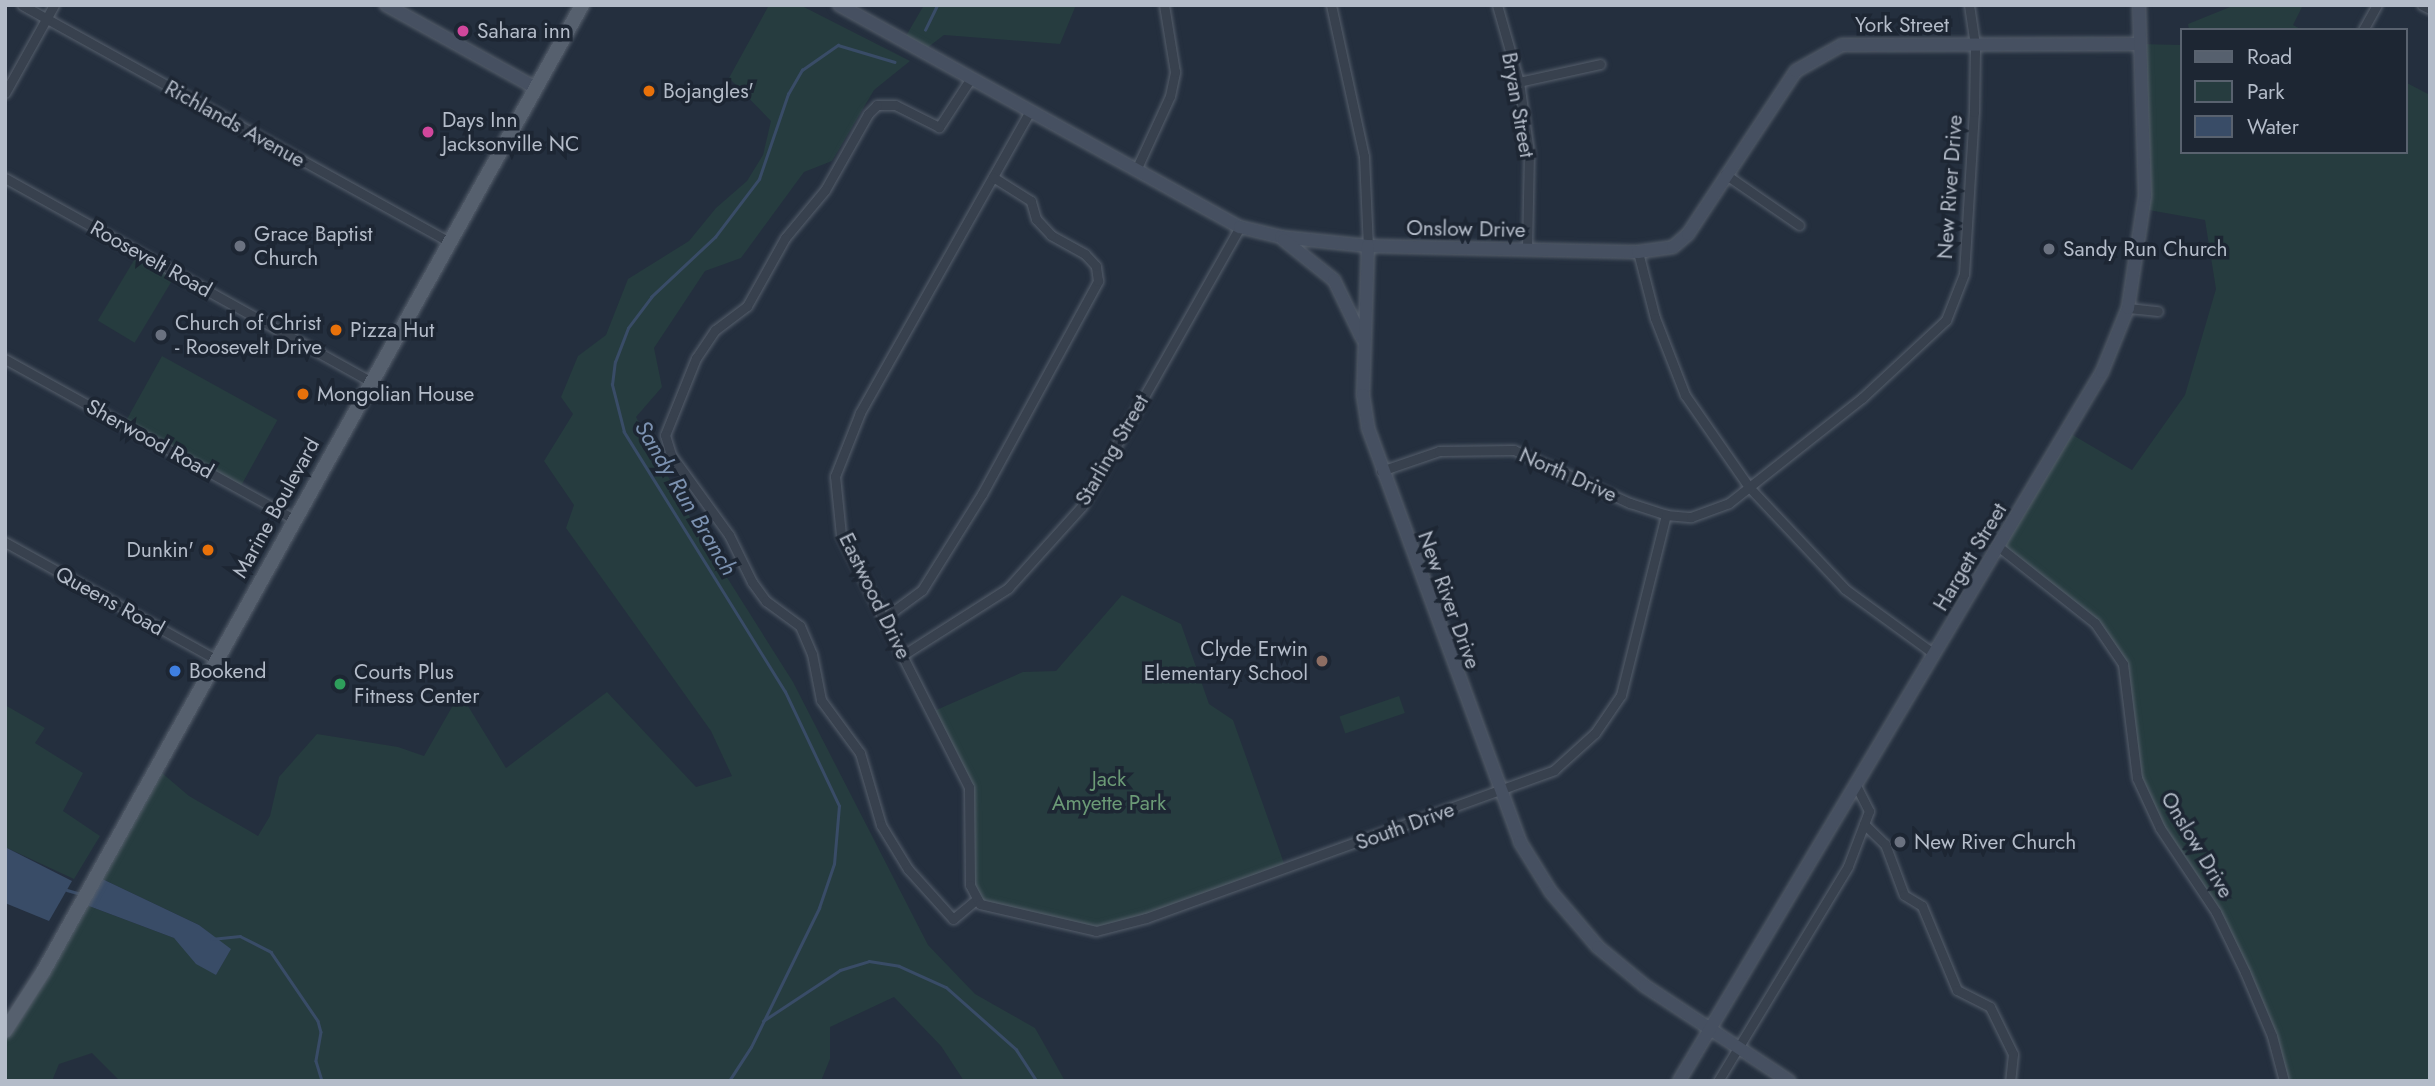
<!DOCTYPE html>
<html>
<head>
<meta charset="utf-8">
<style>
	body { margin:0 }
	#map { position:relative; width:2435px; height:1086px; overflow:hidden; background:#242f3e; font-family:Jost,sans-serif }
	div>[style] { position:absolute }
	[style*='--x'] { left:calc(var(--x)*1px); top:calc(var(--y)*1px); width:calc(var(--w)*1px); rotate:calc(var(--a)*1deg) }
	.green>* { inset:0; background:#263c3f; transform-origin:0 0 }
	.water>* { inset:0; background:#394c67 }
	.stream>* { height:2.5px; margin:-1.25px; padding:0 1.25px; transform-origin:1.25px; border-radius:1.25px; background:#394c67 }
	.roads { filter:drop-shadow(0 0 2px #565f6c) drop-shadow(0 0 2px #565f6c) }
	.street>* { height:9px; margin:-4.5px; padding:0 4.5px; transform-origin:4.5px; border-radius:4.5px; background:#38414e }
	.secondary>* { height:12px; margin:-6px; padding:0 6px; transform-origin:6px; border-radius:6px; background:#465061 }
	.primary>* { height:14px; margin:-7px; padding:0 7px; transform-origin:7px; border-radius:7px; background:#56606e }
	.dots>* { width:19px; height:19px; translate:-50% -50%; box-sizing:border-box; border:4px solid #1d2633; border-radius:50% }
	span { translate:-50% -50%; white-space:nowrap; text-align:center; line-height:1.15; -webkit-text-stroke:7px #1d2633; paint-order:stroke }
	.street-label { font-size:21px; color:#b4bcc9 }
	.poi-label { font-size:21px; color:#b4bcc9 }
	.left { translate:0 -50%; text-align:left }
	.right { translate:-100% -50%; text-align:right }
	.park-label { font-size:21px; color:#6b9a76 }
	.water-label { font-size:23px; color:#7c92b1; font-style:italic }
	.frame { position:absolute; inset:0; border:7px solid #b4bcc9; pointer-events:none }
	.legend { position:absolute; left:2180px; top:28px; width:228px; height:126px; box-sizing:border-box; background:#1d2633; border:2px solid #59626f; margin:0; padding:9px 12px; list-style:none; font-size:21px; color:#b4bcc9 }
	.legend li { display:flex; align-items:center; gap:14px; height:35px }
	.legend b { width:35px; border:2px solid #59626f }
</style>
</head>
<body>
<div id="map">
	<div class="green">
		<div style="clip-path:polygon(769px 5px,800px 5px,910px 61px,874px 90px,832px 161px,804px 172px,741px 258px,705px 271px,654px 348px,662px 387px,636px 417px,697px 530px,793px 682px,928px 945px,975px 994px,1035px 1028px,1065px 1081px,964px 1081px,941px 1046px,894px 997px,830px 1027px,830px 1059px,821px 1081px,120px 1081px,92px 1053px,59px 1064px,52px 1081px,5px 1081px,5px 1031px,81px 903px,174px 938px,216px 975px,230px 950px,199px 925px,96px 876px,156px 768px,189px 796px,258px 836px,270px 816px,279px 777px,317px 734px,398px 747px,424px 756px,460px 693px,506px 768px,607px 692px,696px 787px,732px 776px,711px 731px,566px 528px,574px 505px,544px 461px,573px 414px,561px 397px,578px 356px,606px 335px,628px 279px,689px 241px,716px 208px,747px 181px,763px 155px,771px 121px,729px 78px)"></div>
		<div style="clip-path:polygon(924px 5px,1076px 5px,1060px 44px,944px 35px,923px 51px,903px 41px)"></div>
		<div style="clip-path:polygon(2235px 5px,2303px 5px,2293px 25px,2302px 30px,2189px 30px,2188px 24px)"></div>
		<div style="clip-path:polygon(2139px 44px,2181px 45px,2181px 152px,2405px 152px,2405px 82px,2430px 95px,2430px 1081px,2284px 1081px,2272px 1036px,2216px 912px,2160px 828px,2137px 778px,2123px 663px,2110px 642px,1999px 547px,2066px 431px,2132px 470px,2185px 395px,2216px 289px,2205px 220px,2143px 209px)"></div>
		<div style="left:139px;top:252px;width:43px;height:80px;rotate:31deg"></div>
		<div style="left:162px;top:356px;width:132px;height:79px;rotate:29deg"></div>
		<div style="clip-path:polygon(1122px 595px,1181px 624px,1209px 704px,1233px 720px,1286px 869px,1096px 931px,980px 904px,970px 885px,969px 787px,934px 711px,1023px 672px,1056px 671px)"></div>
		<div style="left:1399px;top:696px;width:18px;height:63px;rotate:71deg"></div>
		<div style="clip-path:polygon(5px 705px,45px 728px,35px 743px,83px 773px,63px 811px,100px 836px,74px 879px,5px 847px)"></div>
	</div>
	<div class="water">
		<div style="clip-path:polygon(5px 847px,72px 881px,49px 921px,5px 903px)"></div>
		<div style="clip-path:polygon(96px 876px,199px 925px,231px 949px,216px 975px,196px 964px,174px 938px,81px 903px)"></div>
	</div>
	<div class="stream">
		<div style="--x:925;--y:30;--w:28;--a:-64"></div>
		<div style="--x:67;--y:890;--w:15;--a:16"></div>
		<div style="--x:211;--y:939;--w:29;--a:-6"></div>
		<div style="--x:240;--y:936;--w:35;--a:27"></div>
		<div style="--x:271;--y:952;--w:83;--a:55.7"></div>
		<div style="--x:318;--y:1021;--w:11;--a:75"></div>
		<div style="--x:321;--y:1032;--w:29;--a:100"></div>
		<div style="--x:316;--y:1061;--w:21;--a:73"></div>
		<div style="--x:763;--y:1021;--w:92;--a:-33.5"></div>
		<div style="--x:840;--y:970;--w:30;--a:-17"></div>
		<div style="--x:869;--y:961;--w:30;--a:9"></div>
		<div style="--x:899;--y:966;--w:51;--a:24.1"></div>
		<div style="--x:946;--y:987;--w:94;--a:41.5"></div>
		<div style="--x:1016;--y:1049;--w:38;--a:57"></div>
		<div style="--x:729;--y:1081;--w:40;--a:-57.1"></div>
		<div style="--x:751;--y:1047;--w:155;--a:-63.9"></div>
		<div style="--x:819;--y:908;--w:46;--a:-71.2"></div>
		<div style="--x:834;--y:864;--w:58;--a:-85.1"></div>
		<div style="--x:839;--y:806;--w:126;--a:-115.3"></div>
		<div style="--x:785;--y:692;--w:306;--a:-121.8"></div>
		<div style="--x:624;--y:432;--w:49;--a:-104.3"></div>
		<div style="--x:612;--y:385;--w:23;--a:-83"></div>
		<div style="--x:615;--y:362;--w:36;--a:-69"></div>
		<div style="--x:628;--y:328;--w:39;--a:-53"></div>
		<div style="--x:651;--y:297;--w:88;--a:-43.2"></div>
		<div style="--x:715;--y:237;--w:73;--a:-52.8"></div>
		<div style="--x:759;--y:179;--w:90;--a:-71.2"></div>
		<div style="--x:788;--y:94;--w:28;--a:-60"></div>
		<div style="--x:802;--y:70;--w:44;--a:-34.8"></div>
		<div style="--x:838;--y:45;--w:59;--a:16.6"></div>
	</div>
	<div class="roads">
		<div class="street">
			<div style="--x:22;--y:5;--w:488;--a:29"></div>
			<div style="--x:1331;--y:5;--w:155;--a:77.7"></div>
			<div style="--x:1364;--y:156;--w:90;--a:87.5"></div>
			<div style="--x:1497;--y:5;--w:80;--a:74.1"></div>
			<div style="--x:1519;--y:82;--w:71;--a:81.9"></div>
			<div style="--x:1529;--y:152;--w:97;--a:91.2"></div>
			<div style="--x:2422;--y:5;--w:9;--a:27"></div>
			<div style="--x:2363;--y:30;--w:29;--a:-61"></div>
			<div style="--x:971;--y:78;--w:59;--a:123.1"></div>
			<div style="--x:939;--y:127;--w:49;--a:-153.4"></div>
			<div style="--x:895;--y:105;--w:18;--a:180"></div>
			<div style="--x:877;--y:105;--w:13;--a:135"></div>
			<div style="--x:868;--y:114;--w:87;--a:119.5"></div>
			<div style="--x:825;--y:190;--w:62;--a:129.8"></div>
			<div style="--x:785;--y:238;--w:78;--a:119.2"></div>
			<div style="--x:747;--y:306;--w:40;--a:143"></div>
			<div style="--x:715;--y:330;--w:34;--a:124"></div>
			<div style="--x:696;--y:358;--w:83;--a:111.9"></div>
			<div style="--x:665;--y:435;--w:21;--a:73"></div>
			<div style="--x:671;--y:455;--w:99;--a:54.1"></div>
			<div style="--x:729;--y:535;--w:52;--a:63.9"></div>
			<div style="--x:752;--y:582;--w:24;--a:54"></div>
			<div style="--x:766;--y:601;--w:42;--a:36.3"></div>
			<div style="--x:800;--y:626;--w:30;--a:67"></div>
			<div style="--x:812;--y:654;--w:47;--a:78.9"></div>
			<div style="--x:821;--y:700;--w:66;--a:53.7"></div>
			<div style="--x:860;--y:753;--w:75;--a:73.7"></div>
			<div style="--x:881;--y:825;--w:52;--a:58.5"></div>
			<div style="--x:908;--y:869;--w:67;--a:48"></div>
			<div style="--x:953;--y:919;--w:31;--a:-40"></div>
			<div style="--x:1519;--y:82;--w:83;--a:-12.5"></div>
			<div style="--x:5;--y:93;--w:101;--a:-60.9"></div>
			<div style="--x:1030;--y:111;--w:347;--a:119.4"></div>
			<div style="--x:860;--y:413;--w:68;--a:111.6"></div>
			<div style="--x:835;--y:476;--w:59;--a:84.2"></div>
			<div style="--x:841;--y:535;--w:283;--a:63.1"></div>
			<div style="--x:969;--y:787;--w:98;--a:89.4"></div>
			<div style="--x:970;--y:885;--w:21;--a:62"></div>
			<div style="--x:980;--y:904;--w:119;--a:13.1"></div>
			<div style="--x:1096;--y:931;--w:52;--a:-14.6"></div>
			<div style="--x:1146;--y:918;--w:434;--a:-19.9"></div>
			<div style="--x:1554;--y:770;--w:55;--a:-42.1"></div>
			<div style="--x:1595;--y:733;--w:46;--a:-55.6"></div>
			<div style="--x:1621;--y:695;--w:186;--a:-76"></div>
			<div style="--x:1136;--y:170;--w:81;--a:-65.3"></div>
			<div style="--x:1170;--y:96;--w:25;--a:-78"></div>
			<div style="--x:1175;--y:72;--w:68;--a:-99.3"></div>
			<div style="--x:1725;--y:174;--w:90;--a:34.6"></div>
			<div style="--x:5;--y:178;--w:418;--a:29.1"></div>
			<div style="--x:1638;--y:252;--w:68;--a:75.6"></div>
			<div style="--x:1655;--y:318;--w:83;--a:68.7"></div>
			<div style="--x:1685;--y:395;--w:112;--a:55.2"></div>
			<div style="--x:1749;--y:487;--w:140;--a:46.7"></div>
			<div style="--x:1845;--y:589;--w:110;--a:36.1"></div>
			<div style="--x:2128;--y:308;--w:30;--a:6"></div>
			<div style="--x:5;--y:359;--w:330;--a:29"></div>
			<div style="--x:1381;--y:471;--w:61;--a:-19"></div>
			<div style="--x:1439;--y:451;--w:75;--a:-0.8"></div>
			<div style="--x:1514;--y:450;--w:128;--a:24.6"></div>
			<div style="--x:1630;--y:503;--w:38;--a:18"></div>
			<div style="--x:1666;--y:515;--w:25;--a:5"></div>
			<div style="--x:1691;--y:517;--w:40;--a:-20.2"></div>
			<div style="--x:1729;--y:503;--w:169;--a:-38.3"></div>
			<div style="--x:1862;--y:398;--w:115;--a:-42.9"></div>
			<div style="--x:1946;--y:320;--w:49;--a:-68.6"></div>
			<div style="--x:1964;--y:274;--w:162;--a:-86.5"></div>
			<div style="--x:1974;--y:112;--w:67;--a:-89.1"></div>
			<div style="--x:1975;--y:45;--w:40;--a:-98.5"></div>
			<div style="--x:5;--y:542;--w:240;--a:29.1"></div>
			<div style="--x:1999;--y:547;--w:122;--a:38.4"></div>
			<div style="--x:2095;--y:623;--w:50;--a:55.7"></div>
			<div style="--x:2123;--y:664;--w:115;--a:83"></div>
			<div style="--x:2137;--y:778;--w:55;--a:65.3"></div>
			<div style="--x:2160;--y:828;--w:101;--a:56.3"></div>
			<div style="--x:2216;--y:912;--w:67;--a:64.2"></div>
			<div style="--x:2245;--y:972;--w:69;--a:67.1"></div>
			<div style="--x:2272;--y:1036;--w:47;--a:75.1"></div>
			<div style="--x:884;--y:618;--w:47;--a:-36.4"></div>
			<div style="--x:922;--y:590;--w:113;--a:-58"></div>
			<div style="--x:982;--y:494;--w:243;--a:-61.4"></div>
			<div style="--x:1098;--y:281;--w:15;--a:-98"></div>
			<div style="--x:1096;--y:266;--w:16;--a:-133"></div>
			<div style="--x:1085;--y:254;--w:39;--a:-151"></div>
			<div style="--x:1051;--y:235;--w:22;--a:-133"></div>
			<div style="--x:1036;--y:219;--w:19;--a:-106"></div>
			<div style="--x:1031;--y:201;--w:45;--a:-147.7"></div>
			<div style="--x:903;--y:655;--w:125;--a:-32.5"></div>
			<div style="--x:1008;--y:588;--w:110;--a:-47.9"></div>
			<div style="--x:1082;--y:506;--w:321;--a:-60.5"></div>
			<div style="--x:1864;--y:824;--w:29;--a:44"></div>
			<div style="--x:1885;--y:844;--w:54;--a:69.6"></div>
			<div style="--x:1904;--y:895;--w:21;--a:31"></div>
			<div style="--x:1922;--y:906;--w:91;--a:67.4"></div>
			<div style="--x:1957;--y:990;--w:37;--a:27"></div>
			<div style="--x:1990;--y:1007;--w:52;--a:63.9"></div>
			<div style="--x:2013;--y:1054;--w:27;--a:96"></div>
			<div style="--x:1718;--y:1081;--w:251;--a:-58.8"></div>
			<div style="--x:1848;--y:866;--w:59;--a:-69.1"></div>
			<div style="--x:1869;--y:811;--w:30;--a:-117"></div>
		</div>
		<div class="secondary">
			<div style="--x:386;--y:5;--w:171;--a:29"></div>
			<div style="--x:839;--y:5;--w:458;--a:29"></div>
			<div style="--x:1240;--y:227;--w:42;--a:13.7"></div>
			<div style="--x:1281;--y:237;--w:87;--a:5.9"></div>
			<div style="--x:1368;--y:246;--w:270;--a:1.3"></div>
			<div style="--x:1638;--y:252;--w:35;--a:-8"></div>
			<div style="--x:1673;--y:247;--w:20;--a:-41"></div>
			<div style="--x:1688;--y:234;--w:196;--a:-56.5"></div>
			<div style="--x:1796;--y:71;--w:53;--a:-29.5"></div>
			<div style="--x:1842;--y:45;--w:297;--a:-0.2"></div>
			<div style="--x:1284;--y:240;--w:64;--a:38.7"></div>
			<div style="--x:1334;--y:280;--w:64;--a:64.2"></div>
			<div style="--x:1368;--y:246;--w:149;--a:91.9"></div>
			<div style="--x:1363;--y:395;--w:33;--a:81"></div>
			<div style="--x:1368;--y:428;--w:441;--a:69.8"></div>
			<div style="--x:1520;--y:842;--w:59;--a:58.2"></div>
			<div style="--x:1551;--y:892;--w:72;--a:49.5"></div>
			<div style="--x:1598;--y:947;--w:61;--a:39.7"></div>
			<div style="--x:1645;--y:986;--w:173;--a:33.4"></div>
			<div style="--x:1679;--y:1081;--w:826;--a:-59.18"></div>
			<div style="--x:2102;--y:372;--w:69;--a:-67.9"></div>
			<div style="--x:2128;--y:308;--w:113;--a:-81.4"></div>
			<div style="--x:2145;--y:196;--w:191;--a:-91.8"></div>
		</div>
		<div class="primary">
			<div style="--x:5;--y:1031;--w:70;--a:-57.2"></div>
			<div style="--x:43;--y:972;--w:1107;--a:-60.86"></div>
		</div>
	</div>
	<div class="dots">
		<div style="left:463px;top:31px;background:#d1479c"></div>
		<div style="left:649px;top:91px;background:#e8710a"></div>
		<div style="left:428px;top:132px;background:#d1479c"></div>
		<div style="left:240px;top:246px;background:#6b7280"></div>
		<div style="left:2049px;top:249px;background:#6b7280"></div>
		<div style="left:336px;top:330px;background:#e8710a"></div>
		<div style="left:161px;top:335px;background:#6b7280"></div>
		<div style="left:303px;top:394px;background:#e8710a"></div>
		<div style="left:208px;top:550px;background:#e8710a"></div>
		<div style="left:1322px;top:661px;background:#8d6e63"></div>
		<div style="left:175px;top:671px;background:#3f7fe0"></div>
		<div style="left:340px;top:684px;background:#2e9e5b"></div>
		<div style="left:1900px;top:842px;background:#6b7280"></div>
	</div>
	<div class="street-label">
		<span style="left:1902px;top:25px">York Street</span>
		<span style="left:1518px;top:105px;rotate:80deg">Bryan Street</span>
		<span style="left:235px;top:124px;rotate:29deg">Richlands Avenue</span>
		<span style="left:1950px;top:187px;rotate:-86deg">New River Drive</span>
		<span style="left:1466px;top:229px;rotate:1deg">Onslow Drive</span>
		<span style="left:151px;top:259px;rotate:29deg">Roosevelt Road</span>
		<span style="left:150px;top:439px;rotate:29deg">Sherwood Road</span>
		<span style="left:1112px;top:450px;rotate:-60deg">Starling Street</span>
		<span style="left:1568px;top:475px;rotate:24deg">North Drive</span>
		<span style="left:276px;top:508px;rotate:-61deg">Marine Boulevard</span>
		<span style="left:1970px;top:557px;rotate:-59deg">Hargett Street</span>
		<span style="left:875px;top:596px;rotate:64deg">Eastwood Drive</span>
		<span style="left:1449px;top:600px;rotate:70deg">New River Drive</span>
		<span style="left:110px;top:601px;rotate:29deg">Queens Road</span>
		<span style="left:1405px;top:826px;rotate:-20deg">South Drive</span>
		<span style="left:2197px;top:845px;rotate:59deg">Onslow Drive</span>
	</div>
	<div class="poi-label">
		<span class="left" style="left:477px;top:31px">Sahara inn</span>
		<span class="left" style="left:663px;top:91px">Bojangles'</span>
		<span class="left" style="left:442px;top:132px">Days Inn<br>Jacksonville NC</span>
		<span class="left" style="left:254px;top:246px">Grace Baptist<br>Church</span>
		<span class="left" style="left:2063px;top:249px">Sandy Run Church</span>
		<span class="left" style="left:175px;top:335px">Church of Christ<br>- Roosevelt Drive</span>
		<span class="left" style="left:350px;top:330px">Pizza Hut</span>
		<span class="left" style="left:317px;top:394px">Mongolian House</span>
		<span class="right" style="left:194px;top:550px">Dunkin'</span>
		<span class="right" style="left:1308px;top:661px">Clyde Erwin<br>Elementary School</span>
		<span class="left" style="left:189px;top:671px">Bookend</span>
		<span class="left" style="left:354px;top:684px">Courts Plus<br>Fitness Center</span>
		<span class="left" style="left:1914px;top:842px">New River Church</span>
	</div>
	<div class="park-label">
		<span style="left:1109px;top:791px">Jack<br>Amyette Park</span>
	</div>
	<div class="water-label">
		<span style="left:686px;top:498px;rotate:59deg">Sandy Run Branch</span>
	</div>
	<div class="frame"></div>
	<ul class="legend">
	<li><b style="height:9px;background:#56606e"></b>Road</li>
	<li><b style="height:19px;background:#263c3f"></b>Park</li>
	<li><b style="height:19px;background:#394c67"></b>Water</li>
	</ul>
</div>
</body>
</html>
